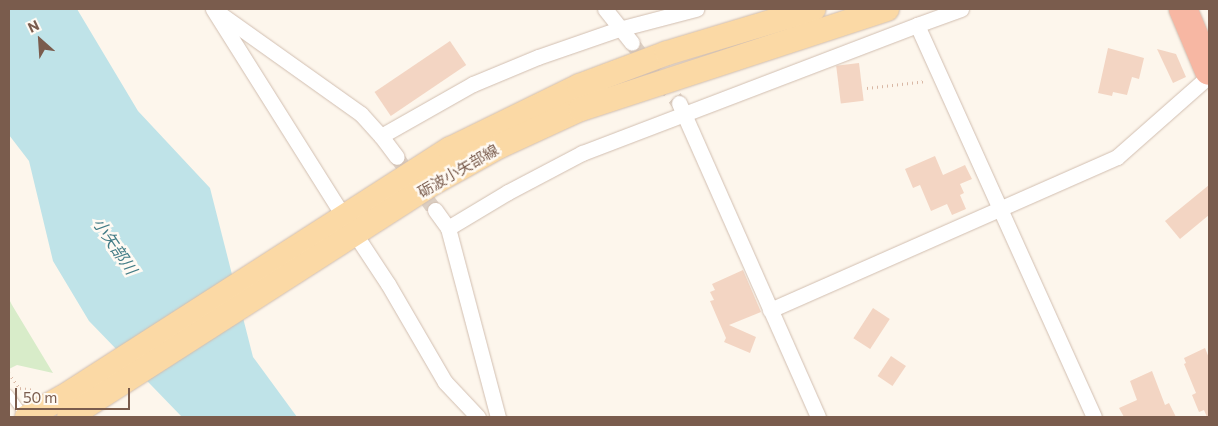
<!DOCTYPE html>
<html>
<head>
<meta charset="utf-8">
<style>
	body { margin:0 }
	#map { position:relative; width:1218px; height:426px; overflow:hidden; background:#fdf6ec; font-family:Commissioner,"Noto Sans JP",sans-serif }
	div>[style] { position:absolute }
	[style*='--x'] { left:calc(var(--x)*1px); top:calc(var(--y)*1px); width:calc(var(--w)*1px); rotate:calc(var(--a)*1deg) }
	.green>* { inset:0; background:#d8ecc9 }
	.water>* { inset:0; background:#bfe3e8 }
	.building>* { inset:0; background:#f3d5c3; transform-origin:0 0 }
	.street-tunnel>* { height:15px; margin-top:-7.5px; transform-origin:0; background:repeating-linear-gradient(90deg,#dcd0c4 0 15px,transparent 0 23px) }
	.path>* { height:2.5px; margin-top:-1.25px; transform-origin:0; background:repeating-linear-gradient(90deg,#d9b8a5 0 1px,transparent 0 5px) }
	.roads { filter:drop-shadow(0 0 1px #d1beb0) drop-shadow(0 0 1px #d1beb0) }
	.lane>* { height:8px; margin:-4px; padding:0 4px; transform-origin:4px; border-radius:4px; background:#fff }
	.street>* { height:15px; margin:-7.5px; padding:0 7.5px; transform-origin:7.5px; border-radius:7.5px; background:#fff }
	.primary>* { height:24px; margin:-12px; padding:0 12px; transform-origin:12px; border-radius:12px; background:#fbd9a5 }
	.highway>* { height:28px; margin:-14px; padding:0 14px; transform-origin:14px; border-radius:14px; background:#f7b7a3 }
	span { translate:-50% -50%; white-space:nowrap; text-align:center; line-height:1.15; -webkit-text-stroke:5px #fffaf3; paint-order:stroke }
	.street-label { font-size:15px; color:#7a5c4d }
	.water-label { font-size:16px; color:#437c86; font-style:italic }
	.frame { position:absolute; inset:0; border:10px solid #7a5c4d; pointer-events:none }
	.north { position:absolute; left:15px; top:15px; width:50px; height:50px; -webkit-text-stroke:4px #fffaf3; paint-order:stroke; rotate:334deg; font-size:14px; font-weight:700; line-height:20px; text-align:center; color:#7a5c4d }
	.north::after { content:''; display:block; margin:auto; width:18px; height:22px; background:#7a5c4d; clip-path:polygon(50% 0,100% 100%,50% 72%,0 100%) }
	.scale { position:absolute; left:15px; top:388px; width:115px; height:22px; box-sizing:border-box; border:2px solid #7a5c4d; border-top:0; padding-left:6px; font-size:15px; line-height:18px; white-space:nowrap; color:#7a5c4d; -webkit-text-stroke:4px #fffaf3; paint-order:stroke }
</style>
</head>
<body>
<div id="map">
	<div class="green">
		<div style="clip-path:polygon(9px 299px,12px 305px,53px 373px,17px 365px,9px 369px)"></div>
	</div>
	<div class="water">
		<div style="clip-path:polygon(9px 9px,77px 9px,138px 111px,210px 188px,253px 357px,297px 417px,182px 417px,89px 321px,53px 261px,29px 161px,9px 135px)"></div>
	</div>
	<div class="building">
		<div style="left:450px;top:41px;width:29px;height:91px;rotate:56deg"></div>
		<div style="clip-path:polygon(1108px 48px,1144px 58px,1139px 79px,1132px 77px,1127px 95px,1113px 92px,1112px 96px,1098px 93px)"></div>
		<div style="clip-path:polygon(1157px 49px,1176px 54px,1186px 77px,1173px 83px)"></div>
		<div style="left:859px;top:63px;width:38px;height:23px;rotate:83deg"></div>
		<div style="clip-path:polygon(935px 156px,943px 175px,965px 165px,972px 179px,960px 184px,964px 193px,960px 195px,966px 209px,952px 215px,947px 204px,931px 211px,920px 185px,913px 188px,905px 169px)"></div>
		<div style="clip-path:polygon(1209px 185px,1209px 215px,1180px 239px,1165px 221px)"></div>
		<div style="clip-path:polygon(743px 270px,761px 312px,729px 325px,756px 337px,750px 353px,724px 342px,726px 338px,710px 301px,714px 300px,710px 292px,715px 290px,712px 284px)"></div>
		<div style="left:873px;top:308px;width:20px;height:36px;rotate:33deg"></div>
		<div style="clip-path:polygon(1205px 348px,1209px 358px,1209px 417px,1207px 417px,1204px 410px,1199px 412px,1192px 395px,1196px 393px,1184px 364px,1186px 363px,1184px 358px)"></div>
		<div style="left:891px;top:356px;width:18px;height:24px;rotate:34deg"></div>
		<div style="clip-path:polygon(1152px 371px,1165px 405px,1169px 403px,1176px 417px,1124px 417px,1119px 408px,1137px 400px,1130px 381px)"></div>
	</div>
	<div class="street-tunnel">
		<div style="--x:632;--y:43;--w:76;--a:51.9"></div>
		<div style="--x:397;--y:157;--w:65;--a:54.4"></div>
	</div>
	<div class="path">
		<div style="--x:867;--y:88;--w:60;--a:-6.7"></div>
		<div style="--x:9;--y:373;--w:19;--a:54"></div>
		<div style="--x:20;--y:388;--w:15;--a:8"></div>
	</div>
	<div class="roads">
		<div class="lane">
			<div style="--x:9;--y:394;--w:27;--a:54"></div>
		</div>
		<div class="street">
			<div style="--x:213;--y:9;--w:246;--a:57.8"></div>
			<div style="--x:605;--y:9;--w:43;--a:51.5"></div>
			<div style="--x:961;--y:9;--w:47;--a:160"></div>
			<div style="--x:917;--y:25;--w:430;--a:65.7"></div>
			<div style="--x:219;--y:13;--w:174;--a:35.4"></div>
			<div style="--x:361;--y:114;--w:30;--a:48"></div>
			<div style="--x:381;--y:136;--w:26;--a:53"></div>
			<div style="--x:679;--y:103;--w:343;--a:66.1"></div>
			<div style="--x:381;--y:136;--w:106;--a:-29.5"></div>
			<div style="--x:473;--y:84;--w:70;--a:-22.6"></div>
			<div style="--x:538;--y:57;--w:86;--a:-19.1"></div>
			<div style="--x:619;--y:29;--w:80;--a:-14.6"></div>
			<div style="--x:435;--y:210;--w:22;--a:54"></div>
			<div style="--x:448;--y:228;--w:70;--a:-31"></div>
			<div style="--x:508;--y:192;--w:84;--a:-27.8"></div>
			<div style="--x:582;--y:153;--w:359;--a:-20.9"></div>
			<div style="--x:448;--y:228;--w:196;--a:75.2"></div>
			<div style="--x:355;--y:234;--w:60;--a:56.6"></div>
			<div style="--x:388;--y:284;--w:113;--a:59.8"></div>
			<div style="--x:445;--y:382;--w:48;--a:46.7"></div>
			<div style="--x:770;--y:310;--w:379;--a:-23.8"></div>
			<div style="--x:1117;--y:157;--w:123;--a:-41.4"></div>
		</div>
		<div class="primary">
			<div style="--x:27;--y:417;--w:41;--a:-29.1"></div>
			<div style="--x:63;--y:397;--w:460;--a:-32.7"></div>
			<div style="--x:450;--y:149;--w:144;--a:-26"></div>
			<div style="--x:579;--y:86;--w:94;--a:-20.6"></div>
			<div style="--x:667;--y:53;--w:153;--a:-16.7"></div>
			<div style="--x:69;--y:417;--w:437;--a:-32.7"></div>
			<div style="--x:437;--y:181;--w:72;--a:-29.1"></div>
			<div style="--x:500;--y:146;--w:89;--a:-24.6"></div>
			<div style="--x:581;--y:109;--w:322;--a:-18.1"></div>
		</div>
		<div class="highway">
			<div style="--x:1183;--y:9;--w:67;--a:67.2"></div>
		</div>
	</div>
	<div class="street-label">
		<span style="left:458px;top:171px;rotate:-30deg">砺波小矢部線</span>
	</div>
	<div class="water-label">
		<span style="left:115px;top:246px;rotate:56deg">小矢部川</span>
	</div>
	<div class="frame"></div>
	<div class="north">N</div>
	<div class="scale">50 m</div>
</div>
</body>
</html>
